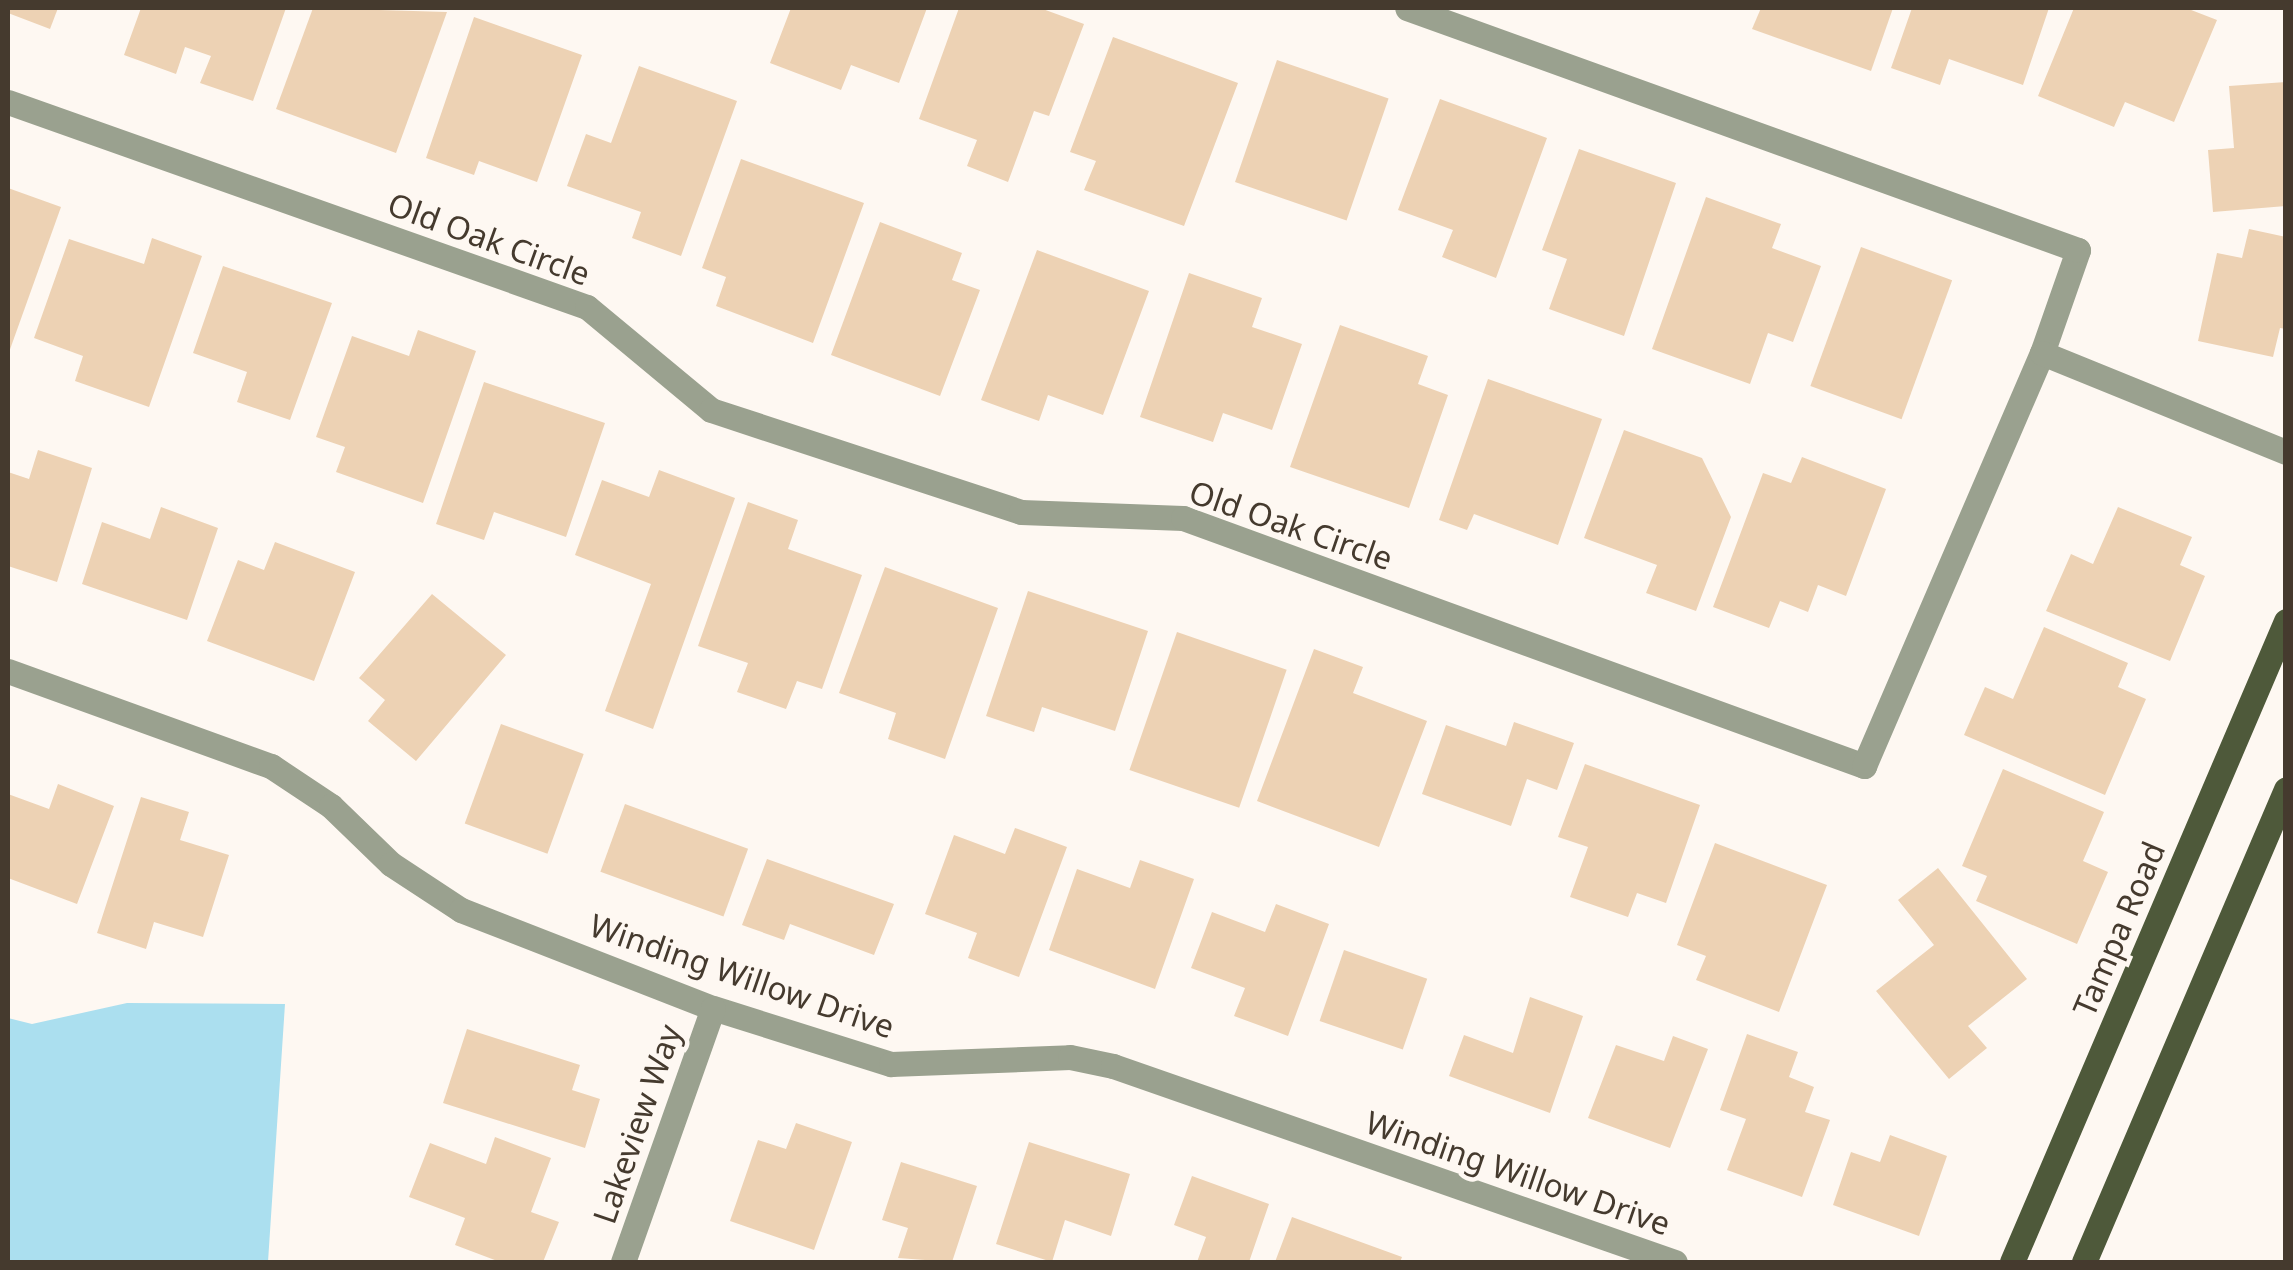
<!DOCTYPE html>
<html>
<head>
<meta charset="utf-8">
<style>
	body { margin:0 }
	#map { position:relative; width:2293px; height:1270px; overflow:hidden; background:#fef8f2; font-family:"Noto Sans",sans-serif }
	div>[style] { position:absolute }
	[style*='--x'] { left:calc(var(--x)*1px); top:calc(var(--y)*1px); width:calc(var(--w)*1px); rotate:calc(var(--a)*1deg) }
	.water>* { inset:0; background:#abdfef }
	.building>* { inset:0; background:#edd2b4; transform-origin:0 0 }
	.minor>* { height:25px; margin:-12.5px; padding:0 12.5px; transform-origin:12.5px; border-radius:12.5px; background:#9aa18f }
	.major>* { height:25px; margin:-12.5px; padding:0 12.5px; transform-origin:12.5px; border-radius:12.5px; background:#4e593a }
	span { translate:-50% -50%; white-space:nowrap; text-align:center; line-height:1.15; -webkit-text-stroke:9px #fef8f2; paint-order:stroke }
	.street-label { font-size:32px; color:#453a2e }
	.frame { position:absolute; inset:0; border:10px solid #453a2e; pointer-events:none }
</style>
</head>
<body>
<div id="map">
	<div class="water">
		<div style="clip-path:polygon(127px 1003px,285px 1004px,268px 1262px,8px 1262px,8px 1018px,32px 1024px)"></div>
	</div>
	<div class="building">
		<div style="clip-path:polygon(8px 8px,58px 8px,50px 29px,8px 13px)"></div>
		<div style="clip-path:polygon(141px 8px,286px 8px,253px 101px,200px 83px,211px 56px,185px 47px,176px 74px,124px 55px)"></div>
		<div style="clip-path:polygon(313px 8px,447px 12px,396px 153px,276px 109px)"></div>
		<div style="clip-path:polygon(791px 8px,927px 8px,899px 83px,851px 65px,841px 90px,770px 63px)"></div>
		<div style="clip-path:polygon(959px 8px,1040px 8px,1084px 24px,1049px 116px,1034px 111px,1008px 182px,967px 166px,977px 140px,919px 119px)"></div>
		<div style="clip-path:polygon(1761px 8px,1893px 8px,1871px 71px,1752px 29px)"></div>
		<div style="clip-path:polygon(1912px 8px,2049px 8px,2023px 85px,1949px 59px,1940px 85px,1891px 68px)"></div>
		<div style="clip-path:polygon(2074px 8px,2186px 8px,2217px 20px,2174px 122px,2125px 102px,2114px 127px,2038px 96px)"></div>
		<div style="clip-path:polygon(474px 17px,582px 55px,537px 182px,479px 161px,474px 175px,426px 158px)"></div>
		<div style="clip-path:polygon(1113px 37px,1238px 83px,1184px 226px,1084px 190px,1096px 161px,1070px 152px)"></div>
		<div style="left:1277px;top:60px;width:118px;height:129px;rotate:19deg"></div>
		<div style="clip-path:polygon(639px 66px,737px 101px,681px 256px,632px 238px,641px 212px,567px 186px,586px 134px,611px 143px)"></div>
		<div style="clip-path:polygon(2286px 82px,2286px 206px,2213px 212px,2208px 150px,2234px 148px,2229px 86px)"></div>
		<div style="clip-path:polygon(1440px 99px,1547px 138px,1496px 278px,1442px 257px,1453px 230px,1398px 210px)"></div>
		<div style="clip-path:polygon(1579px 149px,1676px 183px,1624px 336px,1549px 309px,1567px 259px,1542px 250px)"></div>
		<div style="clip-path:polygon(741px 159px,864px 203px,813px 343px,716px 306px,726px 277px,702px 268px)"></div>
		<div style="clip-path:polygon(8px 188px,61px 207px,8px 355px)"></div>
		<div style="clip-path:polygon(1706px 197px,1781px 224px,1772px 248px,1821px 266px,1793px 342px,1768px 333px,1750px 384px,1652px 349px)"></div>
		<div style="clip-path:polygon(880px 222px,962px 253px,952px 280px,980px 290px,940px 396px,831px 355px)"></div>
		<div style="clip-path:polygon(2249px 229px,2286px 237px,2286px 329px,2280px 328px,2273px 357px,2198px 341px,2217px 253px,2242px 258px)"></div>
		<div style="clip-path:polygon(152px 238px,202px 256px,149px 407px,75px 381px,83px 356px,34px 338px,69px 239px,144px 264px)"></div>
		<div style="left:1861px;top:247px;width:97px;height:148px;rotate:20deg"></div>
		<div style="clip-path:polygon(1037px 250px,1149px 291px,1103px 415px,1048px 395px,1039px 421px,981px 400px)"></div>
		<div style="clip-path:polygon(223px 266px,332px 303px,290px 420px,237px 402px,247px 372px,193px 353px)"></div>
		<div style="clip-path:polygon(1189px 273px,1262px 298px,1252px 327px,1302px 344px,1272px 430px,1223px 413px,1213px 442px,1140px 417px)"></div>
		<div style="clip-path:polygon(1340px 325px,1428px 356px,1418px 384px,1448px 395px,1409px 508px,1290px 467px)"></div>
		<div style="clip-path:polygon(418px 330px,476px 351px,423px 503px,336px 472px,345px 447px,316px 437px,352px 336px,409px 356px)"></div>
		<div style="clip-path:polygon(1488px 379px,1602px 419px,1558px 545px,1474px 514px,1467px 530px,1439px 520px)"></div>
		<div style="clip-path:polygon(484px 382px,605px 423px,566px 537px,494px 512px,484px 540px,436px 524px)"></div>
		<div style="clip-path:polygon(1624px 430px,1702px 458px,1731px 517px,1696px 611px,1646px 593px,1657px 565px,1584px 538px)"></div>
		<div style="clip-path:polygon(38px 450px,92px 468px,57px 582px,8px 566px,8px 472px,29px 479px)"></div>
		<div style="clip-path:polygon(1802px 457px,1886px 489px,1846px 596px,1818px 585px,1808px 612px,1780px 601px,1769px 628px,1713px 607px,1763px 473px,1791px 483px)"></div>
		<div style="clip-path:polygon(659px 470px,735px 498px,653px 729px,605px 711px,651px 584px,575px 555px,602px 480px,649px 497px)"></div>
		<div style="clip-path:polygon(748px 502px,798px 520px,788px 549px,862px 575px,822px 689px,797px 681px,786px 709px,737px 692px,748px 663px,698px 646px)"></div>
		<div style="clip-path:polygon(161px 507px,218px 528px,187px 620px,82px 584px,102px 522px,150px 539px)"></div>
		<div style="clip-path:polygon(2118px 507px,2192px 537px,2180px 565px,2205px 576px,2170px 661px,2046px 611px,2071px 554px,2093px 564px)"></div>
		<div style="clip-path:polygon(275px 542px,355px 572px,314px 681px,207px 641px,238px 560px,264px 570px)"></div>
		<div style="clip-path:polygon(885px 567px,998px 608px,945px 759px,888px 739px,896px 713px,839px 693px)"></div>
		<div style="clip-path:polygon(1028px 591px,1148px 631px,1115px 731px,1042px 707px,1034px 732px,986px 716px)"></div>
		<div style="clip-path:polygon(432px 594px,506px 655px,416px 761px,368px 721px,385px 700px,359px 678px)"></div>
		<div style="clip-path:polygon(2044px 627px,2128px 663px,2118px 687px,2146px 699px,2105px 795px,1964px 735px,1985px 687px,2013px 699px)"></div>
		<div style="left:1177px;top:632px;width:116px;height:146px;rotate:19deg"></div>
		<div style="clip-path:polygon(1314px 649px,1363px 667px,1353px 693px,1427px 721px,1379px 847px,1257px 801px)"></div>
		<div style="clip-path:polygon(1514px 722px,1574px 743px,1557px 790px,1527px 779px,1511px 826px,1422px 794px,1446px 725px,1506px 746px)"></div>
		<div style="left:501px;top:724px;width:88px;height:106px;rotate:20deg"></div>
		<div style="clip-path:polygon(1585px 764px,1700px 805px,1666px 903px,1637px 893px,1628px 917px,1570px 897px,1588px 847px,1558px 837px)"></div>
		<div style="clip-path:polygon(2003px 769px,2104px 812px,2083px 861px,2108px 872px,2077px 944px,1976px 901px,1987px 876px,1962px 866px)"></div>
		<div style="clip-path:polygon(58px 784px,114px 806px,77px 904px,8px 878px,8px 794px,49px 809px)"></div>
		<div style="clip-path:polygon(141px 797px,189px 812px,180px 840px,229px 855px,203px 937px,154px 922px,146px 949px,97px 933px)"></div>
		<div style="left:625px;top:804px;width:131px;height:72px;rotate:20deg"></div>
		<div style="clip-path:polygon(1015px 828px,1067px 847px,1019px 977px,968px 958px,977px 933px,925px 914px,954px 835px,1005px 854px)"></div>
		<div style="clip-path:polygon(1715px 843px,1827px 885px,1779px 1012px,1696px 980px,1706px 956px,1677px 945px)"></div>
		<div style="clip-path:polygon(767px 859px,894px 904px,874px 955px,790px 924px,784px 940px,742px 925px)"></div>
		<div style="clip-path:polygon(1140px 860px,1194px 879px,1155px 989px,1049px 950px,1077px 869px,1130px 888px)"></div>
		<div style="clip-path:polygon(1938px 868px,2027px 979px,1968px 1026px,1987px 1048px,1949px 1079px,1876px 991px,1934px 945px,1898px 900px)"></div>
		<div style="clip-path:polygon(1276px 904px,1329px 924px,1288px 1036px,1234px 1016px,1245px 988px,1191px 968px,1212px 912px,1265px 932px)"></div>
		<div style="left:1344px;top:950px;width:88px;height:75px;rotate:19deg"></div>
		<div style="clip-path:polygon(1530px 997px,1583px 1016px,1550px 1113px,1449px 1076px,1464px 1035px,1513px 1053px)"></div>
		<div style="clip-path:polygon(467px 1029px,580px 1065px,572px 1090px,600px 1099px,585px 1148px,443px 1103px)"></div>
		<div style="clip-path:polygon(1747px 1034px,1798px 1052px,1789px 1077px,1814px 1087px,1805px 1112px,1830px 1120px,1802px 1197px,1727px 1170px,1746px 1119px,1720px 1110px)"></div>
		<div style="clip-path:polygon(1673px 1036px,1708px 1049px,1670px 1148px,1588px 1118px,1616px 1045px,1664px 1061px)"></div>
		<div style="clip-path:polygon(796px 1123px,852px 1142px,814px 1250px,730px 1221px,758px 1140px,786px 1149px)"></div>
		<div style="clip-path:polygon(1890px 1135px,1947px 1156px,1919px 1236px,1833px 1205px,1851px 1152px,1880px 1162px)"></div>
		<div style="clip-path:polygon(495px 1137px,551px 1158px,531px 1212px,559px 1222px,543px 1262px,500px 1262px,455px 1245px,465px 1218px,409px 1197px,430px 1143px,486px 1164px)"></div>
		<div style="clip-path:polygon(1029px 1142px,1130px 1174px,1111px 1236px,1065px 1220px,1052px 1262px,996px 1244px)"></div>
		<div style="clip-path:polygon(901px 1162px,977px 1186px,952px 1262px,898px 1258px,908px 1228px,882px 1220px)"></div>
		<div style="clip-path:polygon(1192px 1176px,1269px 1204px,1249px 1262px,1197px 1262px,1206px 1237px,1174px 1225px)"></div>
		<div style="clip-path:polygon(1292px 1217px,1402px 1257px,1400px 1262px,1275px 1262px)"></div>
	</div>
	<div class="minor">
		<div style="--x:8;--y:102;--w:614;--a:19.5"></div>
		<div style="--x:587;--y:307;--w:161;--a:39.7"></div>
		<div style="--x:711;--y:410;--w:326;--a:18.2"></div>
		<div style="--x:1021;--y:512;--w:162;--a:2.1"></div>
		<div style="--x:1183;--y:518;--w:725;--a:20.01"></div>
		<div style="--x:1864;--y:766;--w:450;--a:-66.7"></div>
		<div style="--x:2042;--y:353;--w:109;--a:-70.7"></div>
		<div style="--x:2078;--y:250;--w:713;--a:-160.17"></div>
		<div style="--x:2042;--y:353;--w:263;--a:22.1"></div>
		<div style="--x:8;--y:671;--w:280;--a:19.9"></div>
		<div style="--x:271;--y:766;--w:72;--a:33.7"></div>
		<div style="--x:331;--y:806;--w:83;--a:44"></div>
		<div style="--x:391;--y:864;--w:84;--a:33.3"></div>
		<div style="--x:461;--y:910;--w:270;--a:21.3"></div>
		<div style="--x:713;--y:1008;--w:187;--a:17.5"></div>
		<div style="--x:891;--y:1064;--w:179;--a:-2.2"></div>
		<div style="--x:1070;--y:1057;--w:44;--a:11.8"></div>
		<div style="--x:1113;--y:1066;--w:595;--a:19.23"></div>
		<div style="--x:623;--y:1262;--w:269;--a:-70.5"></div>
	</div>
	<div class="major">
		<div style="--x:2012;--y:1262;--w:697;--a:-66.86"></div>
		<div style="--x:2084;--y:1262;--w:514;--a:-66.87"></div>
	</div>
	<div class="street-label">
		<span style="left:489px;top:239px;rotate:20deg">Old Oak Circle</span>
		<span style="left:1291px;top:525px;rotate:19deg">Old Oak Circle</span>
		<span style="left:2119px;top:929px;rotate:-67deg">Tampa Road</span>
		<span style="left:742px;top:976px;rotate:19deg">Winding Willow Drive</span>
		<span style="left:637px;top:1124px;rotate:-71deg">Lakeview Way</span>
		<span style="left:1518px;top:1173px;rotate:19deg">Winding Willow Drive</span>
	</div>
	<div class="frame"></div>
</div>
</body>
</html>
